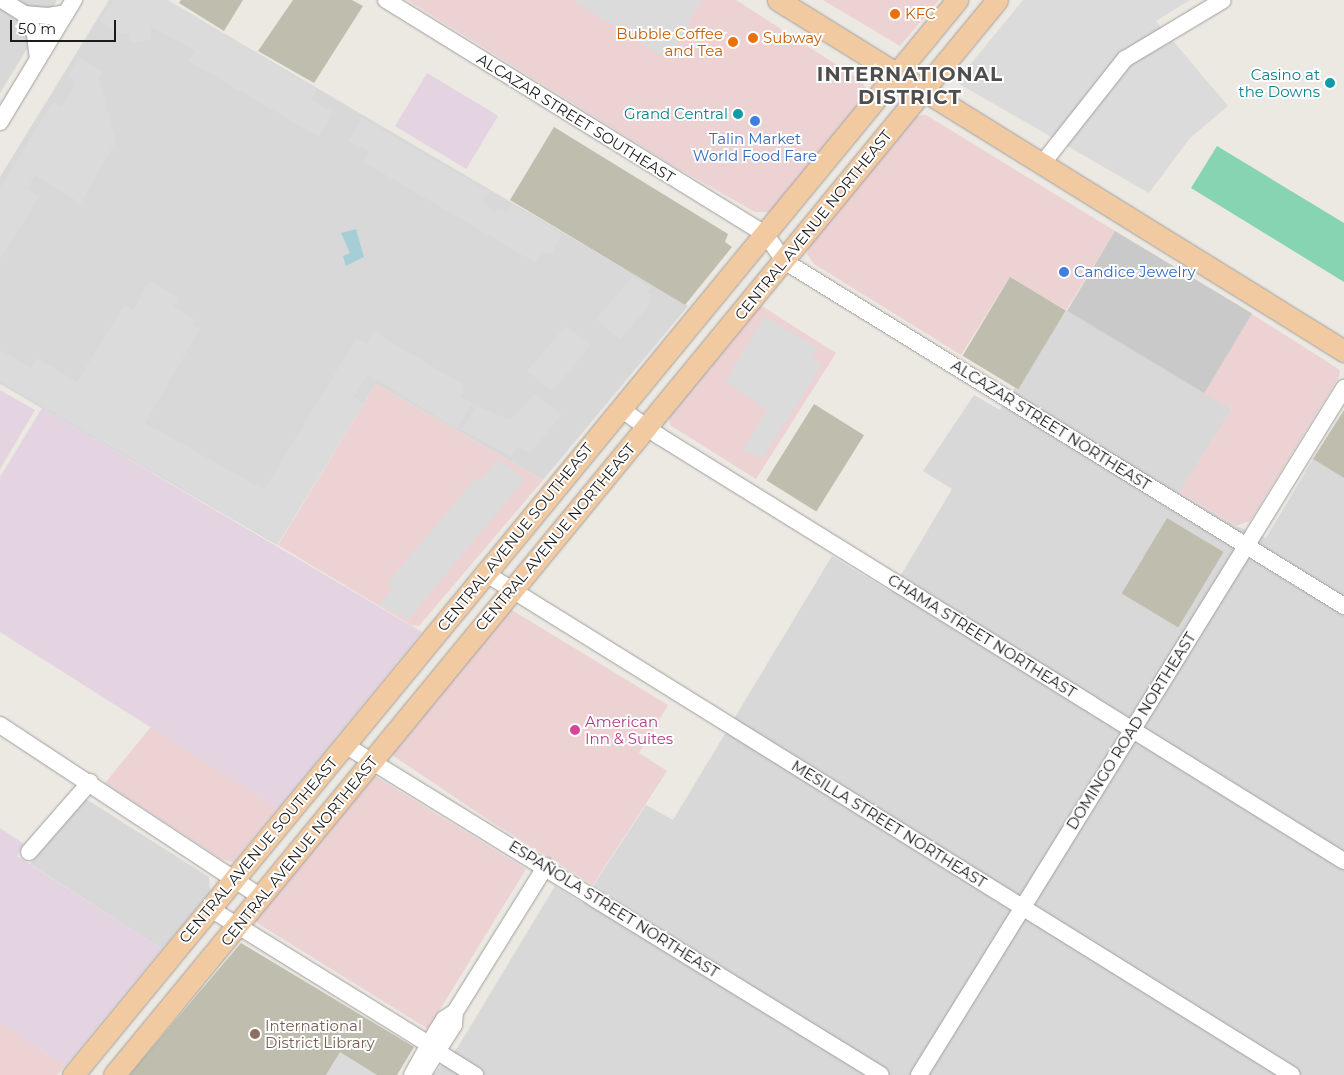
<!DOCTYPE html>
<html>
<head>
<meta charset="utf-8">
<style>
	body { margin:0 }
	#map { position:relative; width:1344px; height:1075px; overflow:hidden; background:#ece8e2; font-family:Montserrat,sans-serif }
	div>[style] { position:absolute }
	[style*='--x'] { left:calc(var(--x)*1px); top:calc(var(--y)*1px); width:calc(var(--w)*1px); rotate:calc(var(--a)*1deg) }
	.residential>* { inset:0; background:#d9d8d8 }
	.commercial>* { inset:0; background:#ecd2d3 }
	.industrial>* { inset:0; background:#e4d4e2; transform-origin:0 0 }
	.religious>* { inset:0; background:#c9c9c9; transform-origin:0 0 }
	.construction>* { inset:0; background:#bfbeae; transform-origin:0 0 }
	.pitch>* { inset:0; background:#87d4b2 }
	.parking>* { inset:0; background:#dbdbdb }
	.water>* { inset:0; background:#a6ced6 }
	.roads { filter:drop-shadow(0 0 1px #9f9f9f) drop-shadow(0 0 1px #9f9f9f) }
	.minor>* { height:16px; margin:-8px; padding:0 8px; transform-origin:8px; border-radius:8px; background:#fff }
	.major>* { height:21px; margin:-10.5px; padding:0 10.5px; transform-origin:10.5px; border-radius:10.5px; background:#f2caa1 }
	.dots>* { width:14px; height:14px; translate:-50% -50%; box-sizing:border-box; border:2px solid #fff; border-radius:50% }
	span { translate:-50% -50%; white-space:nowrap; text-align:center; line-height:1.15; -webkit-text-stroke:4px #fff; paint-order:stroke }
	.food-label { font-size:15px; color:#c56008 }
	.left { translate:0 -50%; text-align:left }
	.right { translate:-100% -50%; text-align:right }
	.culture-label { font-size:15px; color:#0d838f }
	.street-label { font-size:15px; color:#1b1b1b }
	.shop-label { font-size:15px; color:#366cbe }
	.hotel-label { font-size:15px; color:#b23c85 }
	.education-label { font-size:15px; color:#785e54 }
	.district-label { font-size:20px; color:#4e4e4e; font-weight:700; letter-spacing:1px }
	.scale { position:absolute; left:10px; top:20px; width:106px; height:22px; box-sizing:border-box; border:2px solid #1b1b1b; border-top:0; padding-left:6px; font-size:15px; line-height:18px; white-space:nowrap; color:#1b1b1b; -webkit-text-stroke:4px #fff; paint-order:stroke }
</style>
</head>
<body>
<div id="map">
	<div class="residential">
		<div style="clip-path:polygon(0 0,57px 0,0 93px)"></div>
		<div style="clip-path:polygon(109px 0,167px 0,688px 306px,543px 480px,376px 384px,277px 545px,0 384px,0 177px)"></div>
		<div style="clip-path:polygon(1066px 310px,1232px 409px,1179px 493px,1236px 526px,1266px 538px,1313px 459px,1344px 478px,1344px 1075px,433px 1075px,458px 1047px,555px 886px,582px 903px,646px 805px,673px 820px,832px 556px,891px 592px,952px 489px,923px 471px,974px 395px,1000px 410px)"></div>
		<div style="clip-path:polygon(86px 799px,209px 877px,210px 891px,162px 949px,30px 864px)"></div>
	</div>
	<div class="commercial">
		<div style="clip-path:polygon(407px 0,736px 0,860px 80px,866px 88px,864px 97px,770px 212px,755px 212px,677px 168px)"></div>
		<div style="clip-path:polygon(823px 0,939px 0,900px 46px)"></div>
		<div style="clip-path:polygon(926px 115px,1115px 231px,1066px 310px,1010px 277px,961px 355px,814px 264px,807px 254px,809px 246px,916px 116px)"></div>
		<div style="clip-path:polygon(760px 305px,836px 353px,756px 479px,670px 425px,669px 417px)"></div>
		<div style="clip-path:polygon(1252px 314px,1340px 370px,1339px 377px,1250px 521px,1236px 526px,1179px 492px,1232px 409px,1203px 393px)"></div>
		<div style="clip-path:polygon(376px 384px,543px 480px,419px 626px,411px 625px,278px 545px)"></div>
		<div style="clip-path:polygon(510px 609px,668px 705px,639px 753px,667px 771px,593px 885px,493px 823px,392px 755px,393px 749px)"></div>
		<div style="clip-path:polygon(151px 727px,278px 808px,233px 862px,223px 860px,105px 783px)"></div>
		<div style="clip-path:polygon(375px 776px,526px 869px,428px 1029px,257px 923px,255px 917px)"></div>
		<div style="clip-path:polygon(0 1023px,65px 1066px,57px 1075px,0 1075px)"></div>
	</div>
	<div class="industrial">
		<div style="left:427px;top:73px;width:83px;height:62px;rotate:31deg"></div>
		<div style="clip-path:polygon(0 390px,35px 410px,0 469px)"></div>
		<div style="clip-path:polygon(42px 408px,422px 632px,278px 808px,0 632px,0 477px)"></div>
		<div style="clip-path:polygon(0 828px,24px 844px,17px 856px,162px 949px,65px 1066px,0 1023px)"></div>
	</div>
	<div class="religious">
		<div style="left:1115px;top:231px;width:160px;height:93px;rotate:31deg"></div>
	</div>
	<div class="construction">
		<div style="clip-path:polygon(181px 0,243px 0,224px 31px,179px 3px)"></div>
		<div style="clip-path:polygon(293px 0,352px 0,363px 6px,314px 83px,258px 51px)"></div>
		<div style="clip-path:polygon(554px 127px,728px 234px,725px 242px,732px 247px,685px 305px,510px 200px)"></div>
		<div style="left:1010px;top:277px;width:65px;height:92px;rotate:31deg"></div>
		<div style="left:814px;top:404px;width:59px;height:90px;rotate:32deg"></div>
		<div style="clip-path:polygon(1344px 410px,1344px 478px,1313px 459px)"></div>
		<div style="left:1167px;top:518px;width:66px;height:88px;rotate:31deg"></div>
		<div style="clip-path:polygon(241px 943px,414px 1047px,397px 1075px,129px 1075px)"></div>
	</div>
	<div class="pitch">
		<div style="clip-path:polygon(1217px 146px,1344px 223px,1344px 282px,1191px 188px)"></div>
	</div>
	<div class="parking">
		<div style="clip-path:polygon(113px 0,168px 0,317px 90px,311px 100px,333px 112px,319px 137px,189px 61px,195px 50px,151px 27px,151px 39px,131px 43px,128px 33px,117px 33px,100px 21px)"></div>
		<div style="clip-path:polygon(573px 0,701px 0,671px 55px,660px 55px)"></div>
		<div style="clip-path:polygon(1023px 0,1190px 0,1156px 21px,1228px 106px,1190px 138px,1149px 193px,956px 82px)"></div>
		<div style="clip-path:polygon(79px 57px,102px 72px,99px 79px,116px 141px,81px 203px,34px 175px,28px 189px,39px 197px,0 259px,0 188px,53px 102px,62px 107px,77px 82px,68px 76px)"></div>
		<div style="clip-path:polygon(362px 118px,489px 192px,483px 200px,493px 212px,502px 208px,506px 214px,511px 204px,562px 234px,552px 253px,542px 254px,536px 263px,364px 162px,370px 152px,349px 141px)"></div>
		<div style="clip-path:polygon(632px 277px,650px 287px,648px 292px,652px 295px,648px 307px,620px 340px,596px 319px)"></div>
		<div style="clip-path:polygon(150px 281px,179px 298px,173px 307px,196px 320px,193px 325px,200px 329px,145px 423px,264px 490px,356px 339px,367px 344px,374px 332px,465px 386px,460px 397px,472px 403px,457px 429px,368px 374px,354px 397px,364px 403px,277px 544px,0 381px,0 350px,31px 368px,36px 358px,77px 382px,124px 305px,133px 310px)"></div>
		<div style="clip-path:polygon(765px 316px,818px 348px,812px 358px,822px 365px,765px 454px,758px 458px,743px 449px,767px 410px,725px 381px)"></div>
		<div style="clip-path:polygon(566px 326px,591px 345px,553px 390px,548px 389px,527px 371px)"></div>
		<div style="clip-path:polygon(534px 394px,562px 414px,530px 453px,517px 447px,512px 457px,462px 430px,476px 406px,508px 419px,515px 416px)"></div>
		<div style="clip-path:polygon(497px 459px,525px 479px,409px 619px,378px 605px,394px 589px,387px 583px,476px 478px,483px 478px)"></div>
		<div style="clip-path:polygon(340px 1052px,377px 1075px,326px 1075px)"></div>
	</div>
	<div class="water">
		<div style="clip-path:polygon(356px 229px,364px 257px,346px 266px,343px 256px,350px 253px,341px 233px)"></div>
	</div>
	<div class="roads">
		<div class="minor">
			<div style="--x:2;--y:0;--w:26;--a:32"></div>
			<div style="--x:386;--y:0;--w:447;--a:31.7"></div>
			<div style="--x:766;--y:235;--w:32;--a:55"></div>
			<div style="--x:784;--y:261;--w:658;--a:31.64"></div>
			<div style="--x:38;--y:59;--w:25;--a:-97"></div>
			<div style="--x:35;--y:34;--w:23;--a:-119"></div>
			<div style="--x:24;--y:14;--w:24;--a:5"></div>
			<div style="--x:48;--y:16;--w:18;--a:-9"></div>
			<div style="--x:0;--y:122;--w:143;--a:-58.8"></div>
			<div style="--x:1042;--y:164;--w:134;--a:-51.7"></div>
			<div style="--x:1125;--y:59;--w:114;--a:-31"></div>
			<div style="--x:621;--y:409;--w:47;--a:35.4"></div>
			<div style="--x:659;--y:436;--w:806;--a:31.82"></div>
			<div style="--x:485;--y:573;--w:950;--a:31.88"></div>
			<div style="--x:0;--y:725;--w:313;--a:33.4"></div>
			<div style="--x:345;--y:745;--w:629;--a:31.62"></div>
			<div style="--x:29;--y:852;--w:93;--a:-48.9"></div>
			<div style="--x:209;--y:908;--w:258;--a:31.8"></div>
			<div style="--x:438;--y:1052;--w:44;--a:31.9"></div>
			<div style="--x:412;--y:1075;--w:49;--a:-60.8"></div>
			<div style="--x:436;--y:1032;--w:15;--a:-58"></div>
			<div style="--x:444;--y:1019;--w:13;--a:-32"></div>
			<div style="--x:455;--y:1012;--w:172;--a:-58.1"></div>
			<div style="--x:422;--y:1075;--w:59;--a:-57.4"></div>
			<div style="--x:454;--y:1025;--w:13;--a:-86"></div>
			<div style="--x:919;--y:1075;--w:808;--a:-58.26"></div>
		</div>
		<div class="major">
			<div style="--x:778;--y:0;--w:666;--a:31.8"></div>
			<div style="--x:73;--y:1075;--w:1392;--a:-50.57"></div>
			<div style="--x:114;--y:1075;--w:1391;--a:-50.6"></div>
		</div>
	</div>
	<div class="dots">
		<div style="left:895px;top:14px;background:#e8710a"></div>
		<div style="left:753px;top:38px;background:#e8710a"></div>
		<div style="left:733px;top:42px;background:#e8710a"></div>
		<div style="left:1330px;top:83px;background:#0f9aa8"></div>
		<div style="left:738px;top:114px;background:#0f9aa8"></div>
		<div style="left:755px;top:121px;background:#3f7fe0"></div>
		<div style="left:1064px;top:272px;background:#3f7fe0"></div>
		<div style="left:575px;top:730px;background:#d1479c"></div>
		<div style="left:255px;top:1034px;background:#8d6e63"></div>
	</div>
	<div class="food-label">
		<span class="left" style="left:905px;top:14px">KFC</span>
		<span class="right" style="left:723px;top:42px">Bubble Coffee<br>and Tea</span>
		<span class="left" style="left:763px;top:38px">Subway</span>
	</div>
	<div class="culture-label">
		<span class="right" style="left:1320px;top:83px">Casino at<br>the Downs</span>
		<span class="right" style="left:728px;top:114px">Grand Central</span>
	</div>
	<div class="street-label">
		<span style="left:576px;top:118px;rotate:32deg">ALCAZAR STREET SOUTHEAST</span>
		<span style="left:813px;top:225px;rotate:-51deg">CENTRAL AVENUE NORTHEAST</span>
		<span style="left:1051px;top:425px;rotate:32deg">ALCAZAR STREET NORTHEAST</span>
		<span style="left:515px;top:537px;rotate:-51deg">CENTRAL AVENUE SOUTHEAST</span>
		<span style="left:555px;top:537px;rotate:-50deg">CENTRAL AVENUE NORTHEAST</span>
		<span style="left:982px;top:636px;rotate:32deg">CHAMA STREET NORTHEAST</span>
		<span style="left:1131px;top:731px;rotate:-58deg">DOMINGO ROAD NORTHEAST</span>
		<span style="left:889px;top:824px;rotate:32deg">MESILLA STREET NORTHEAST</span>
		<span style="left:258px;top:850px;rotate:-50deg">CENTRAL AVENUE SOUTHEAST</span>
		<span style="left:299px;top:851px;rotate:-51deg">CENTRAL AVENUE NORTHEAST</span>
		<span style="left:614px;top:909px;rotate:32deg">ESPAÑOLA STREET NORTHEAST</span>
	</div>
	<div class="shop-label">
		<span style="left:755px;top:147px">Talin Market<br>World Food Fare</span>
		<span class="left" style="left:1074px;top:272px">Candice Jewelry</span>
	</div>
	<div class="hotel-label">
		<span class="left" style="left:585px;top:730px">American<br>Inn &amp; Suites</span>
	</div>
	<div class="education-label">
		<span class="left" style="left:265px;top:1034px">International<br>District Library</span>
	</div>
	<div class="district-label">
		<span style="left:910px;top:86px">INTERNATIONAL<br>DISTRICT</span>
	</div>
	<div class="scale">50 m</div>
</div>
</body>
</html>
